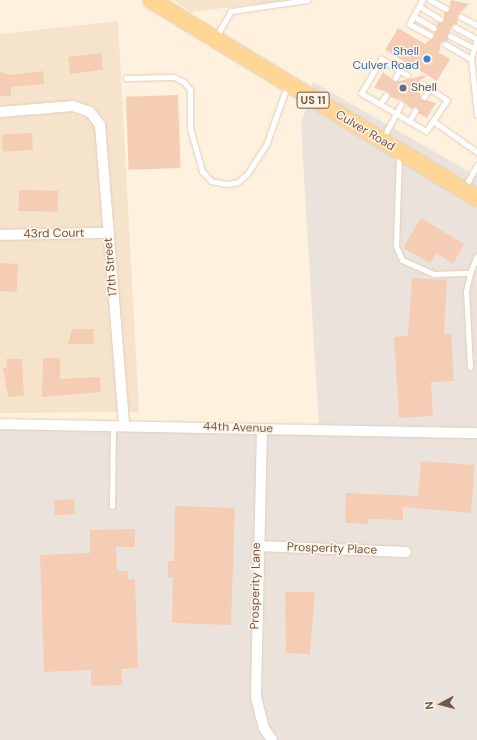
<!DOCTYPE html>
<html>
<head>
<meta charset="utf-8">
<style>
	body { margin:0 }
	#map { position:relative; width:477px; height:740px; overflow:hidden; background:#fef1de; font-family:"DM Sans",sans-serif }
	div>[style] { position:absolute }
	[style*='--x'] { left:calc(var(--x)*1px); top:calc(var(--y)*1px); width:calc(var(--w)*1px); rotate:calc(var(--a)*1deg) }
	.residential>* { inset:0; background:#f6e3cc }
	.industrial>* { inset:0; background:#ebe3db }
	.building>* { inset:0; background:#f5cdb4; transform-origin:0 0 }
	.roads { filter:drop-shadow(0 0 1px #e2cdba) drop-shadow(0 0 1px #e2cdba) }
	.lane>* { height:5px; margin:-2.5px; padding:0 2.5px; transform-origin:2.5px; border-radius:2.5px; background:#fff }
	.street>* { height:10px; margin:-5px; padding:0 5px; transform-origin:5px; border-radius:5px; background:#fff }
	.primary>* { height:16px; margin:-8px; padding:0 8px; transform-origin:8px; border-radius:8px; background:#ffd694 }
	.dots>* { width:11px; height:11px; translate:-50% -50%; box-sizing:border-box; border:2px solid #fff5e6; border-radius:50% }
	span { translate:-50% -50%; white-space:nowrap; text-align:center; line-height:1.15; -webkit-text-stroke:3px #fff5e6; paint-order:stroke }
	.shield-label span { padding:1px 3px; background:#fff5e6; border:1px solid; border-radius:3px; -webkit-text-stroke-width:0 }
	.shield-label { font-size:11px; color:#755645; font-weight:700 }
	.shop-label { font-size:12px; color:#366cbe }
	.right { translate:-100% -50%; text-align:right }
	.service-label { font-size:12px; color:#4e5e75 }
	.left { translate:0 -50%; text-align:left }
	.street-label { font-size:12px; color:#755645 }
	.north { position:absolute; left:421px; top:684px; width:40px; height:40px; -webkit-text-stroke:3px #fff5e6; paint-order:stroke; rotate:263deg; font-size:11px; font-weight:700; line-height:16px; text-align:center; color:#755645 }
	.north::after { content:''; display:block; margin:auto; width:14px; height:18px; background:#755645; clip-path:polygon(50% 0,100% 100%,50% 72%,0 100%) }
</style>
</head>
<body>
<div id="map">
	<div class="residential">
		<div style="clip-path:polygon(174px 0,289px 0,190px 12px)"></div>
		<div style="clip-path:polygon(118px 21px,139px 412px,0 413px,0 34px)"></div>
	</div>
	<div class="industrial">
		<div style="clip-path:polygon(313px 82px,477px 176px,477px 740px,0 740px,0 428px,319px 430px,301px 125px)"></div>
	</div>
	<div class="building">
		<div style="clip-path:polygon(451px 0,469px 4px,458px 15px,457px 24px,452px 25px,447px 41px,441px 42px,439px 53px,450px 59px,437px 81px,427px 75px,418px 82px,421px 99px,436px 103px,427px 118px,418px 113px,417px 107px,411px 109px,403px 101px,390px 97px,388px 92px,374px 88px,383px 72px,395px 82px,427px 75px,385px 50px,398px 28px,425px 44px,433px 37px,438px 22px,444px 21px,444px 12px,449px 11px)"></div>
		<div style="left:101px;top:53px;width:17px;height:33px;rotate:83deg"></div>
		<div style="clip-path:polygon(43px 71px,44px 84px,11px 87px,11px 96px,0 96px,0 72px,11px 75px)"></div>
		<div style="left:178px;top:95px;width:73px;height:52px;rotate:88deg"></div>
		<div style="left:32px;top:133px;width:17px;height:30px;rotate:87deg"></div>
		<div style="left:19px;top:190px;width:39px;height:21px;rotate:1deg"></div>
		<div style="clip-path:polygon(421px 218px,464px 244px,453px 264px,436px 253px,430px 263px,403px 248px)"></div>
		<div style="left:0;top:263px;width:18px;height:28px;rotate:3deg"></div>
		<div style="clip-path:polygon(412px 278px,447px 280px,444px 334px,451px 333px,454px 381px,431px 382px,433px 416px,399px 418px,394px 337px,408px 336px)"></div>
		<div style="clip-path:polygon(72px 329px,93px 329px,94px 344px,68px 344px)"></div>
		<div style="clip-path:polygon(43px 358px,60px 358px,60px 379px,100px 377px,101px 392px,42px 397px)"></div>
		<div style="clip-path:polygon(6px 359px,22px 359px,24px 396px,8px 397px,3px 368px,7px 368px)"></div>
		<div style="clip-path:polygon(421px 461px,475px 465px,471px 513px,403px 507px,403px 520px,368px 519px,368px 524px,345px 523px,346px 493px,418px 496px)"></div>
		<div style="left:74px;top:499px;width:15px;height:20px;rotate:86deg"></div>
		<div style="clip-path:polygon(175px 506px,235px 508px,231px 625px,172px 623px,173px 578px,168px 578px,168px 561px,174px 561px)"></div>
		<div style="clip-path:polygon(135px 529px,135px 547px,116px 547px,117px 571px,128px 571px,128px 580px,135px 579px,138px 668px,121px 669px,122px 685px,91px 686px,91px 670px,44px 672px,40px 555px,90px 553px,90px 530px)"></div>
		<div style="clip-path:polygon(285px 592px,315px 592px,310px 654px,286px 653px)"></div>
	</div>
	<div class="roads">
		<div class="lane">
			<div style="--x:422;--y:0;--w:27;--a:118"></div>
			<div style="--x:409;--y:24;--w:24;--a:28"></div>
			<div style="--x:430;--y:0;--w:18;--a:29"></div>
			<div style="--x:419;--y:6;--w:25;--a:32"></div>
			<div style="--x:413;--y:16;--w:24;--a:30"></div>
			<div style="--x:461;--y:17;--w:18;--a:27"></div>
			<div style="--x:455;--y:27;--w:25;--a:29"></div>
			<div style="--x:450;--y:36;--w:27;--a:27"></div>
			<div style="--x:216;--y:37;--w:30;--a:-60"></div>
			<div style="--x:231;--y:11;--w:77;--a:-8.2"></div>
			<div style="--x:477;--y:39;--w:21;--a:107"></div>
			<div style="--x:471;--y:59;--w:56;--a:83.9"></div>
			<div style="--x:445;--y:44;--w:30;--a:30"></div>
			<div style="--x:407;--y:75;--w:31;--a:-148"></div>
			<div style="--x:381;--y:59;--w:39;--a:120"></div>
			<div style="--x:361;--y:93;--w:75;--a:30.3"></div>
			<div style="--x:426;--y:131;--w:37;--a:-56"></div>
			<div style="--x:447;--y:100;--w:30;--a:-147"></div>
			<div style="--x:126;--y:78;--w:48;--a:-1.2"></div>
			<div style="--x:174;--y:77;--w:11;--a:27"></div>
			<div style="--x:184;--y:82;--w:10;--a:53"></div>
			<div style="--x:190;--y:90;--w:38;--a:90"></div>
			<div style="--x:190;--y:128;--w:45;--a:74.4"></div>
			<div style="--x:202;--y:171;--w:13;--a:48"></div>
			<div style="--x:211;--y:181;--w:15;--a:11"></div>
			<div style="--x:226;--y:184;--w:12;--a:-9"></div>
			<div style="--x:238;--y:182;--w:12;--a:-42"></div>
			<div style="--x:247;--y:174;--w:35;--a:-57"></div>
			<div style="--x:266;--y:145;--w:63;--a:-70.4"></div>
			<div style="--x:395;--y:78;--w:8;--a:-60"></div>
			<div style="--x:424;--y:97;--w:9;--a:-58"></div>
			<div style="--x:380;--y:104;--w:11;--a:-56"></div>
			<div style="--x:409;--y:121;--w:12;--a:-59"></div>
			<div style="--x:433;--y:121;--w:54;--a:35.2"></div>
			<div style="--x:383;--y:138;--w:38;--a:-62"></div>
			<div style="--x:399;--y:155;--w:91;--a:91.9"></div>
			<div style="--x:396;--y:246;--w:15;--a:67"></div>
			<div style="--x:402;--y:260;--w:34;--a:24"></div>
			<div style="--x:433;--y:274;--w:37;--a:-2"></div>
			<div style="--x:470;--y:273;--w:18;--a:-68"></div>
			<div style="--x:464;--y:189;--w:27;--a:-62"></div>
			<div style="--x:470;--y:367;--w:76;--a:-93"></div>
			<div style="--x:466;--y:291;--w:18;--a:-77"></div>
			<div style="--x:112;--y:506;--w:80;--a:-89.3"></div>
		</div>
		<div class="street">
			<div style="--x:0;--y:112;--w:73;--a:-4.7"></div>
			<div style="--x:73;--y:106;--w:18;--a:19"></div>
			<div style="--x:90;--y:112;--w:16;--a:52"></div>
			<div style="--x:100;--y:125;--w:301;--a:85.4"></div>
			<div style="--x:0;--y:235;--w:108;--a:-1.1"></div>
			<div style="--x:0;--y:424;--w:477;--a:1.1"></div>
			<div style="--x:262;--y:429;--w:268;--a:91.3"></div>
			<div style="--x:256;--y:697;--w:32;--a:76"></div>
			<div style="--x:264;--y:728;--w:14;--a:56"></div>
			<div style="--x:257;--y:546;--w:149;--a:2.3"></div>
		</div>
		<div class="primary">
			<div style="--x:151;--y:0;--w:381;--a:31.3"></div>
		</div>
	</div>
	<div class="dots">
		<div style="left:427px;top:59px;background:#3f7fe0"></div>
		<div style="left:403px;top:88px;background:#5c6f8a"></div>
	</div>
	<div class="shield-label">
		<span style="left:313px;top:100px">US 11</span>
	</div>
	<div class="shop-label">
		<span class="right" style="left:419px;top:59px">Shell<br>Culver Road</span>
	</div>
	<div class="service-label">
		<span class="left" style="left:411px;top:88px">Shell</span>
	</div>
	<div class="street-label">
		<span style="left:365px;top:131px;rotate:31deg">Culver Road</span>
		<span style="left:54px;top:234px;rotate:-1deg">43rd Court</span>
		<span style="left:111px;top:267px;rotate:-95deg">17th Street</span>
		<span style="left:238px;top:428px;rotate:2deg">44th Avenue</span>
		<span style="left:332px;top:549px;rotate:2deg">Prosperity Place</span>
		<span style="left:256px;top:586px;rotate:-89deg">Prosperity Lane</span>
	</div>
	<div class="north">N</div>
</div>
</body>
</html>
